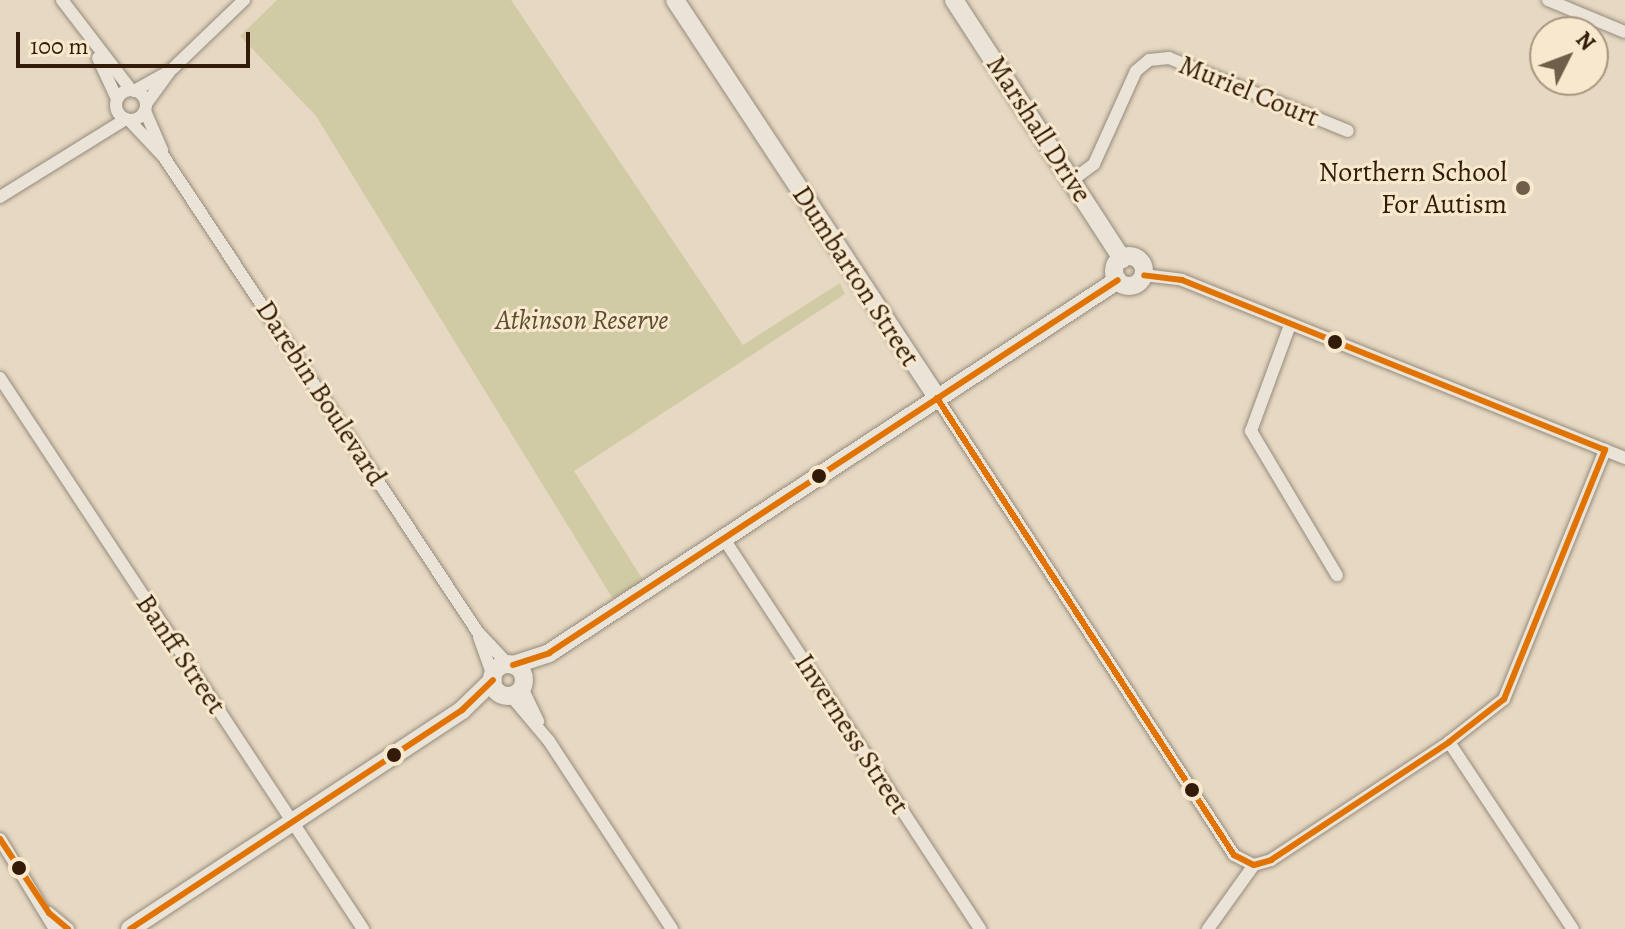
<!DOCTYPE html>
<html>
<head>
<meta charset="utf-8">
<style>
	body { margin:0 }
	#map { position:relative; width:1625px; height:929px; overflow:hidden; background:#e6d8c2; font-family:Alegreya,serif }
	div>[style] { position:absolute }
	[style*='--x'] { left:calc(var(--x)*1px); top:calc(var(--y)*1px); width:calc(var(--w)*1px); rotate:calc(var(--a)*1deg) }
	.green>* { inset:0; background:#d0cba4 }
	.roads { filter:drop-shadow(0 0 2px #968b7c) drop-shadow(0 0 2px #968b7c) }
	.street>* { height:12px; margin:-6px; padding:0 6px; transform-origin:6px; border-radius:6px; background:#e9e3d8 }
	.street>.ring { margin:-6px; padding:0; box-sizing:content-box; background:none; border:12px solid #e9e3d8; border-radius:50% }
	.secondary>* { height:18px; margin:-9px; padding:0 9px; transform-origin:9px; border-radius:9px; background:#e9e3d8 }
	.secondary>.ring { margin:-9px; padding:0; box-sizing:content-box; background:none; border:18px solid #e9e3d8; border-radius:50% }
	.bus-1>* { height:6px; margin:-3px; padding:0 3px; transform-origin:3px; border-radius:3px; background:#e07301 }
	.dots>* { width:22px; height:22px; translate:-50% -50%; box-sizing:border-box; border:4px solid #f8e8ce; border-radius:50% }
	span { translate:-50% -50%; white-space:nowrap; text-align:center; line-height:1.15; -webkit-text-stroke:6px #f8e8ce; paint-order:stroke }
	.street-label { font-size:28px; color:#321c09 }
	.poi-label { font-size:28px; color:#321c09 }
	.right { translate:-100% -50%; text-align:right }
	.park-label { font-size:28px; color:#5c4d30; font-style:italic }
	.north { position:absolute; left:1529px; top:16px; width:80px; height:80px; box-sizing:border-box; background:#f8e8ce; border:2px solid #a9967f; border-radius:50%; rotate:48deg; font-size:22px; font-weight:700; line-height:32px; text-align:center; color:#321c09 }
	.north::after { content:''; display:block; margin:auto; width:28px; height:36px; background:#715e4a; clip-path:polygon(50% 0,100% 100%,50% 72%,0 100%) }
	.scale { position:absolute; left:16px; top:32px; width:234px; height:36px; box-sizing:border-box; border:4px solid #321c09; border-top:0; padding-left:10px; font-size:24px; line-height:28px; white-space:nowrap; color:#321c09; -webkit-text-stroke:6px #f8e8ce; paint-order:stroke }
</style>
</head>
<body>
<div id="map">
	<div class="green">
		<div style="clip-path:polygon(277px 0,511px 0,743px 345px,840px 283px,845px 294px,574px 471px,643px 580px,613px 599px,316px 116px,240px 36px)"></div>
	</div>
	<div class="roads">
		<div class="street">
			<div style="--x:62;--y:0;--w:113;--a:52.5"></div>
			<div style="--x:1548;--y:0;--w:83;--a:22.6"></div>
			<div style="--x:98;--y:58;--w:45;--a:65.1"></div>
			<div class="ring" style="left:116px;top:90px;width:18px;height:18px"></div>
			<div style="--x:134;--y:91;--w:37;--a:-29"></div>
			<div style="--x:146;--y:104;--w:39;--a:-54"></div>
			<div style="--x:169;--y:72;--w:104;--a:-43.8"></div>
			<div style="--x:145;--y:111;--w:43;--a:66.4"></div>
			<div style="--x:129;--y:120;--w:51;--a:46.6"></div>
			<div style="--x:164;--y:157;--w:568;--a:56.56"></div>
			<div style="--x:477;--y:631;--w:45;--a:46.8"></div>
			<div style="--x:1074;--y:179;--w:25;--a:-37"></div>
			<div style="--x:1094;--y:164;--w:102;--a:-65.7"></div>
			<div style="--x:1136;--y:71;--w:17;--a:-40"></div>
			<div style="--x:1149;--y:60;--w:20;--a:-6"></div>
			<div style="--x:1169;--y:58;--w:193;--a:22.2"></div>
			<div style="--x:0;--y:197;--w:148;--a:-31.8"></div>
			<div style="--x:1144;--y:275;--w:38;--a:7"></div>
			<div style="--x:1182;--y:280;--w:477;--a:21.9"></div>
			<div style="--x:1290;--y:325;--w:113;--a:110.2"></div>
			<div style="--x:1251;--y:431;--w:168;--a:59.2"></div>
			<div style="--x:0;--y:378;--w:660;--a:56.62"></div>
			<div style="--x:937;--y:398;--w:545;--a:56.98"></div>
			<div style="--x:1234;--y:855;--w:22;--a:27"></div>
			<div style="--x:724;--y:539;--w:467;--a:56.7"></div>
			<div style="--x:479;--y:637;--w:41;--a:70.3"></div>
			<div style="--x:522;--y:688;--w:37;--a:64"></div>
			<div style="--x:511;--y:696;--w:59;--a:49.8"></div>
			<div style="--x:549;--y:741;--w:225;--a:56.8"></div>
			<div style="--x:1449;--y:742;--w:224;--a:56.5"></div>
			<div style="--x:0;--y:839;--w:105;--a:58.6"></div>
			<div style="--x:49;--y:913;--w:25;--a:40"></div>
			<div style="--x:1208;--y:929;--w:79;--a:-54.3"></div>
			<div style="--x:1254;--y:865;--w:18;--a:-16"></div>
			<div style="--x:1271;--y:860;--w:214;--a:-33.5"></div>
			<div style="--x:1449;--y:742;--w:70;--a:-38"></div>
			<div style="--x:1504;--y:699;--w:269;--a:-67.9"></div>
		</div>
		<div class="secondary">
			<div style="--x:675;--y:0;--w:476;--a:56.6"></div>
			<div style="--x:954;--y:0;--w:309;--a:57"></div>
			<div class="ring" style="left:1114px;top:256px;width:12px;height:12px"></div>
			<div class="ring" style="left:492px;top:664px;width:14px;height:14px"></div>
			<div style="--x:513;--y:665;--w:38;--a:-18"></div>
			<div style="--x:549;--y:653;--w:680;--a:-33.25"></div>
			<div style="--x:130;--y:929;--w:398;--a:-33.4"></div>
			<div style="--x:462;--y:710;--w:43;--a:-44.1"></div>
		</div>
	</div>
	<div class="bus-1">
		<div style="--x:937;--y:398;--w:545;--a:56.98"></div>
		<div style="--x:1234;--y:855;--w:22;--a:27"></div>
		<div style="--x:1254;--y:865;--w:18;--a:-16"></div>
		<div style="--x:1271;--y:860;--w:214;--a:-33.5"></div>
		<div style="--x:1449;--y:742;--w:70;--a:-38"></div>
		<div style="--x:1504;--y:699;--w:269;--a:-67.9"></div>
		<div style="--x:1605;--y:450;--w:456;--a:-158.1"></div>
		<div style="--x:1182;--y:280;--w:38;--a:-173"></div>
		<div style="--x:513;--y:665;--w:38;--a:-18"></div>
		<div style="--x:549;--y:653;--w:680;--a:-33.25"></div>
		<div style="--x:0;--y:839;--w:89;--a:56.5"></div>
		<div style="--x:49;--y:913;--w:25;--a:40"></div>
		<div style="--x:130;--y:929;--w:398;--a:-33.4"></div>
		<div style="--x:462;--y:710;--w:43;--a:-44.1"></div>
	</div>
	<div class="dots">
		<div style="left:1523px;top:188px;background:#715e4a"></div>
		<div style="left:1335px;top:342px;background:#321c09"></div>
		<div style="left:819px;top:476px;background:#321c09"></div>
		<div style="left:394px;top:755px;background:#321c09"></div>
		<div style="left:1192px;top:790px;background:#321c09"></div>
		<div style="left:19px;top:868px;background:#321c09"></div>
	</div>
	<div class="street-label">
		<span style="left:1249px;top:91px;rotate:22deg">Muriel Court</span>
		<span style="left:1039px;top:129px;rotate:57deg">Marshall Drive</span>
		<span style="left:856px;top:276px;rotate:57deg">Dumbarton Street</span>
		<span style="left:321px;top:393px;rotate:57deg">Darebin Boulevard</span>
		<span style="left:181px;top:654px;rotate:56deg">Banff Street</span>
		<span style="left:852px;top:734px;rotate:57deg">Inverness Street</span>
	</div>
	<div class="poi-label">
		<span class="right" style="left:1507px;top:188px">Northern School<br>For Autism</span>
	</div>
	<div class="park-label">
		<span style="left:582px;top:320px">Atkinson Reserve</span>
	</div>
	<div class="north">N</div>
	<div class="scale">100 m</div>
</div>
</body>
</html>
